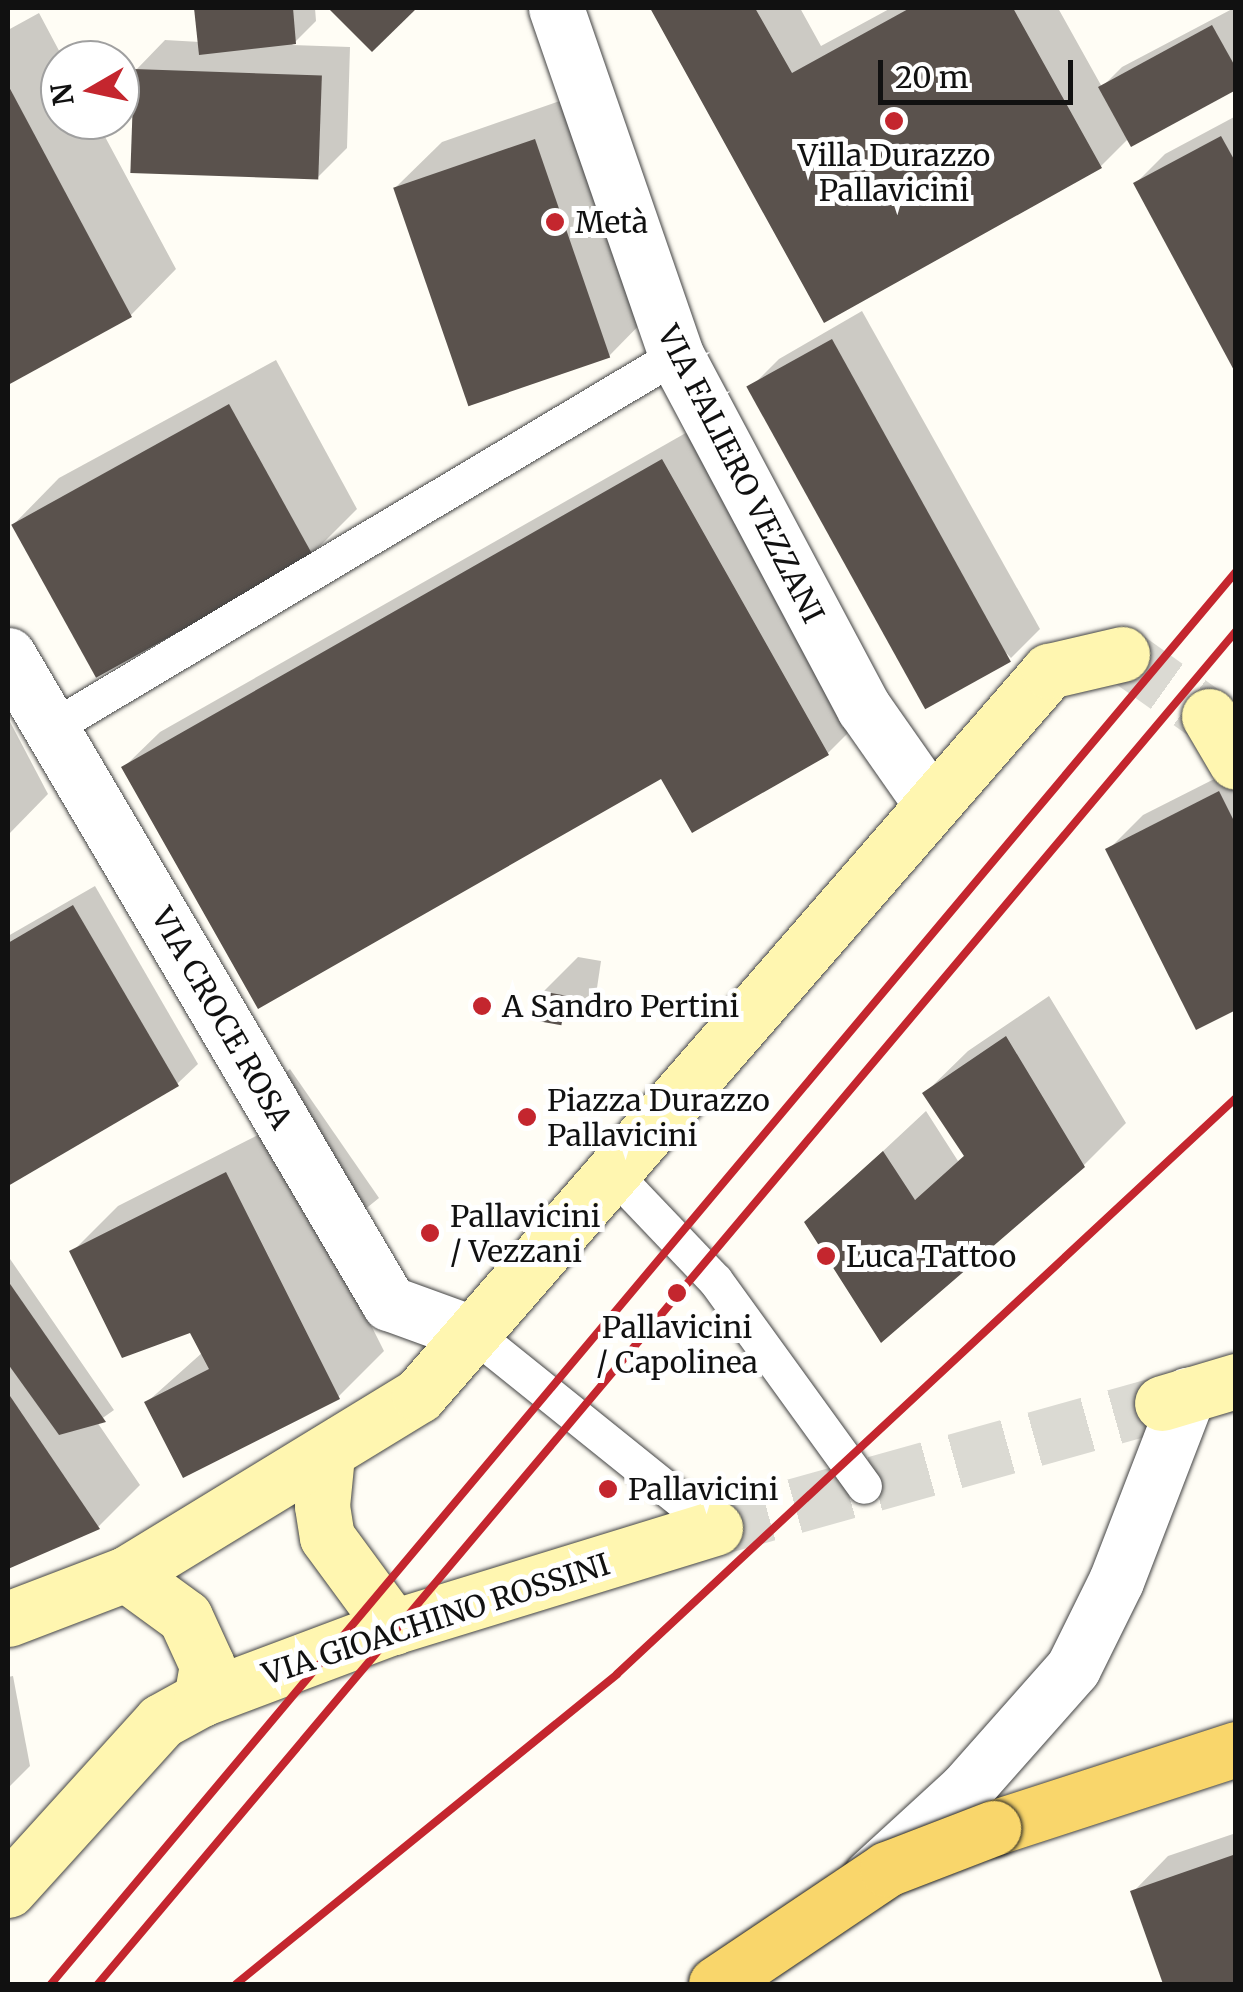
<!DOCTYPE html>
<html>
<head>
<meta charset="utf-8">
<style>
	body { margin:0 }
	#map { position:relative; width:1243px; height:1992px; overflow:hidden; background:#fffdf5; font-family:Merriweather,serif }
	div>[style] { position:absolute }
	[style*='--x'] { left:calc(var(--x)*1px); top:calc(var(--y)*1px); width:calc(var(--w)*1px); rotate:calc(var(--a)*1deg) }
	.shadow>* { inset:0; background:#0003 }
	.building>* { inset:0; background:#5a524d; transform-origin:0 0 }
	.secondary-tunnel>* { height:55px; margin-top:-27.5px; transform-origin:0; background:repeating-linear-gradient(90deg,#dbdad3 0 55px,transparent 0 83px) }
	.roads { filter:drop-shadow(0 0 2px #444) drop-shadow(0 0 2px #444) }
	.service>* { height:35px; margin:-17.5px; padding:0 17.5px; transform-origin:17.5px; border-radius:17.5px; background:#fff }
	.minor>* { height:55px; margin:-27.5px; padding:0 27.5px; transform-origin:27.5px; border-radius:27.5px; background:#fff }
	.tertiary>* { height:55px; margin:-27.5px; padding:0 27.5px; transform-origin:27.5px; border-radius:27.5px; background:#fff }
	.secondary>* { height:55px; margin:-27.5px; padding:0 27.5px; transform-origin:27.5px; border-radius:27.5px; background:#fff6b0 }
	.primary>* { height:55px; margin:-27.5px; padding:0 27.5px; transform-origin:27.5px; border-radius:27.5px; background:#f9d66b }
	.rail>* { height:8px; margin:-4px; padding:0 4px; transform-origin:4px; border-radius:4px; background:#c4262e }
	.bridges { filter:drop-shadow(0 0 2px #222) drop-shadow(0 0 2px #222) }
	.primary-bridge>* { height:55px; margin:-27.5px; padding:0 27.5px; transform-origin:27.5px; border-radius:27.5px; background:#f9d66b }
	.dots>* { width:28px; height:28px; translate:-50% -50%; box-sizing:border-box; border:5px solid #fff; border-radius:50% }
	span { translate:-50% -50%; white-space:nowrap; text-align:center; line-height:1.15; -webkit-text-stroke:10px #fff; paint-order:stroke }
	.poi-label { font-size:30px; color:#111 }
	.left { translate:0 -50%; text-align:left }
	.street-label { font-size:30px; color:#111 }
	.frame { position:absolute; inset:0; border:10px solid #111; pointer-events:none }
	.north { position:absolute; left:40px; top:40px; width:100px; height:100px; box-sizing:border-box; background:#fff; border:2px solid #a0a0a0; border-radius:50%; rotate:261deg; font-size:28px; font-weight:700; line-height:40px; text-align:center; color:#111 }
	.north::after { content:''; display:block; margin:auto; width:35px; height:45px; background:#c4262e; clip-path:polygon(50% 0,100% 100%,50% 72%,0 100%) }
	.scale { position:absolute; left:878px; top:60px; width:195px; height:45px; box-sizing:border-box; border:5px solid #111; border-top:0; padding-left:12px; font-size:30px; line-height:35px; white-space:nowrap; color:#111; -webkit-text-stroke:8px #fff; paint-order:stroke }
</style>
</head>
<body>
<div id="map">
	<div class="shadow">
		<div style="clip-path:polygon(197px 8px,315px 8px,316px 21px,292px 45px,350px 47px,347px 148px,318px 177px,136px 70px,165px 40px,200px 42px)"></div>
		<div style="clip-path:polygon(653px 8px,800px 8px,821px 46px,891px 8px,1058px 8px,1102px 87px,1122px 67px,1234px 8px,1236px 87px,1129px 138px,1101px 166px,825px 319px)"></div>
		<div style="clip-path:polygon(39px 13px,64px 60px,60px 120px,96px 120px,176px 269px,131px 315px,8px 382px,8px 30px)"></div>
		<div style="clip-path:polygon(580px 94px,654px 310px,609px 356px,396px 187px,442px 142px)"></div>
		<div style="clip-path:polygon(1236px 116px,1236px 369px,1136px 183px,1165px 154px)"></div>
		<div style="clip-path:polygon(862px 311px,1040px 629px,1011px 658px,750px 388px,779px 359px)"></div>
		<div style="clip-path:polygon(276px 360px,357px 509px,311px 555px,14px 524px,59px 478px)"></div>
		<div style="clip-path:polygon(698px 426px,863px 718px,828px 753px,662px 776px,124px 767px,160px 732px)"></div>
		<div style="clip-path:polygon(8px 718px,48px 794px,8px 835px)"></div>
		<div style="clip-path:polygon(1236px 768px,1236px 1007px,1108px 850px,1143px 815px)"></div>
		<div style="clip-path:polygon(95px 886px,198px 1064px,177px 1084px,9px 1182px,8px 936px)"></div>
		<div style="clip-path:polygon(578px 957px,601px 961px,597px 988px,561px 1023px,543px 992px)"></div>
		<div style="clip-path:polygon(1049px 996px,1126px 1123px,1084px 1165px,807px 1222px,926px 1111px,958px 1161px,966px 1154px,925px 1093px,968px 1051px)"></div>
		<div style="clip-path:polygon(290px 1069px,379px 1198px,358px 1215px,281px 1076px)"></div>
		<div style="clip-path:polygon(272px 1128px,384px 1351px,338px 1397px,147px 1402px,203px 1352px,191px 1329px,72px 1252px,118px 1206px)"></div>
		<div style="clip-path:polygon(8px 1256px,114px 1410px,97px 1422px,140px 1485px,98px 1527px,8px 1567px)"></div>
		<div style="clip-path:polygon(13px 1676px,30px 1766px,8px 1788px,8px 1677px)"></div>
		<div style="clip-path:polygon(1236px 1833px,1236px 1984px,1165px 1984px,1133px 1892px,1168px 1856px)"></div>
	</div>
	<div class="building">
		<div style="clip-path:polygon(194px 8px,293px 8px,296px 44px,199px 55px)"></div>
		<div style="clip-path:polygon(328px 8px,417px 8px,372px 52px)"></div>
		<div style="clip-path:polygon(650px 8px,755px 8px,792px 73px,910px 8px,1013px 8px,1102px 168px,824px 323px)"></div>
		<div style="clip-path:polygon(1212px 25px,1236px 68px,1236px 90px,1131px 147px,1098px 87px)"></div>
		<div style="left:134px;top:69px;width:188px;height:104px;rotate:2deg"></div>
		<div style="clip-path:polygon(8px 85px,132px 317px,8px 385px)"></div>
		<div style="clip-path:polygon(1221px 136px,1236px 163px,1236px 374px,1133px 183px)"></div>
		<div style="left:535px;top:139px;width:231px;height:150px;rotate:71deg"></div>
		<div style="left:832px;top:339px;width:369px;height:98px;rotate:61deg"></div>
		<div style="left:229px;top:404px;width:175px;height:249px;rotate:61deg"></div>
		<div style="clip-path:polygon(662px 459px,829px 755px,692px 833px,661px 779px,258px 1009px,121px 767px)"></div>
		<div style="clip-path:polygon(1219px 791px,1236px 825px,1236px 1010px,1196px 1030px,1105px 849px)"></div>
		<div style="clip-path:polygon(73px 905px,179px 1086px,8px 1186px,8px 943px)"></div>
		<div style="left:540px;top:991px;width:27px;height:30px;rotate:10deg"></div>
		<div style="clip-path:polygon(1006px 1036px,1085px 1167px,881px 1343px,804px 1222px,883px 1151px,915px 1200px,964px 1156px,922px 1093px)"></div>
		<div style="clip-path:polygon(226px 1172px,340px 1399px,183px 1478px,144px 1402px,209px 1369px,190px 1333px,122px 1358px,69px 1251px)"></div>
		<div style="clip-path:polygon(8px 1281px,106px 1422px,59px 1435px,8px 1364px)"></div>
		<div style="clip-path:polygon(8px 1393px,100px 1529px,8px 1569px)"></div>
		<div style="clip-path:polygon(1236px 1854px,1236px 1984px,1163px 1984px,1130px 1891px)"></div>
	</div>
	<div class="secondary-tunnel">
		<div style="--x:1122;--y:654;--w:107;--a:35.5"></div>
		<div style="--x:715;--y:1528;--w:464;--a:-15.6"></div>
	</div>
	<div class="roads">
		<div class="service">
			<div style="--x:51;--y:728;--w:728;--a:-30.83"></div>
			<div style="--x:612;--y:1172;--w:149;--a:46.4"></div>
			<div style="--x:715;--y:1280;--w:254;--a:54.1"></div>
			<div style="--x:474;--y:1334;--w:309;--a:38.8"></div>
		</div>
		<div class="minor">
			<div style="--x:8;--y:655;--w:752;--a:59.55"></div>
			<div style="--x:389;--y:1303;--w:90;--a:20"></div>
			<div style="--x:871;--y:1876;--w:127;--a:-42.5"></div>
			<div style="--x:965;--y:1790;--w:163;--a:-48.5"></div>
			<div style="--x:1073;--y:1668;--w:97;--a:-63.7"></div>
			<div style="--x:1116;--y:1581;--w:200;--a:-68.9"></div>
		</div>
		<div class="tertiary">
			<div style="--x:556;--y:8;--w:367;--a:70.9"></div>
			<div style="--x:676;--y:355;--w:400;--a:62"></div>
			<div style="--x:864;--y:708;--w:118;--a:55"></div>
		</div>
		<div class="secondary">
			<div style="--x:1209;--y:716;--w:53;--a:59.6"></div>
			<div style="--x:1162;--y:1403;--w:77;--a:-16.6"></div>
			<div style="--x:327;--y:1455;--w:51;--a:95.6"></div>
			<div style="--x:322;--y:1506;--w:31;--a:81"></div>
			<div style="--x:327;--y:1537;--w:112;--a:53.7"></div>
			<div style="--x:126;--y:1574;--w:73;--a:36.1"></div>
			<div style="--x:185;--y:1617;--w:53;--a:65.4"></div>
			<div style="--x:207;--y:1665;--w:35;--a:100"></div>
			<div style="--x:8;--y:1619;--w:126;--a:-20.9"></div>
			<div style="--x:126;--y:1574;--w:343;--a:-31.4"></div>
			<div style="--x:419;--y:1395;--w:960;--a:-48.97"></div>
			<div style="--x:1049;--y:671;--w:75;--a:-13.1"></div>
			<div style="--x:8;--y:1890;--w:228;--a:-47.8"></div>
			<div style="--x:161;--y:1721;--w:46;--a:-28.8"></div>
			<div style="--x:201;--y:1699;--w:205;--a:-20.6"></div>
			<div style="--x:393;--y:1627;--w:337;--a:-17.1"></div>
		</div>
		<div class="primary">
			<div style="--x:993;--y:1828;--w:256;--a:-18"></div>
		</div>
	</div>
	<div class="rail">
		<div style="--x:51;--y:1984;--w:1843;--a:-50"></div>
		<div style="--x:98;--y:1984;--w:1768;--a:-49.93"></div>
		<div style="--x:236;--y:1984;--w:491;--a:-39.1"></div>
		<div style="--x:617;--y:1674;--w:846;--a:-42.94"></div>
	</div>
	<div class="bridges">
		<div class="primary-bridge">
			<div style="--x:716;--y:1984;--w:206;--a:-33.9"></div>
			<div style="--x:887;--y:1869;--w:114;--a:-21.1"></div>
		</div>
	</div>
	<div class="dots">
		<div style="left:894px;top:121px;background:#c4262e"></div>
		<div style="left:555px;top:222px;background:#c4262e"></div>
		<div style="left:482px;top:1006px;background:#c4262e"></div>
		<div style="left:527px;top:1117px;background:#c4262e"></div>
		<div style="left:430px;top:1233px;background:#c4262e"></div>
		<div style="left:826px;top:1256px;background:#c4262e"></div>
		<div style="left:677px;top:1293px;background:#c4262e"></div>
		<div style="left:608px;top:1489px;background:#c4262e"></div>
	</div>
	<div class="poi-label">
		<span style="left:894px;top:172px">Villa Durazzo<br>Pallavicini</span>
		<span class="left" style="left:575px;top:222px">Metà</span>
		<span class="left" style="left:502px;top:1006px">A Sandro Pertini</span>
		<span class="left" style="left:547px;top:1117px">Piazza Durazzo<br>Pallavicini</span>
		<span class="left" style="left:450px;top:1233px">Pallavicini<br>/ Vezzani</span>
		<span class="left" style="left:846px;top:1256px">Luca Tattoo</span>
		<span style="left:677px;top:1344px">Pallavicini<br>/ Capolinea</span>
		<span class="left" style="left:628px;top:1489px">Pallavicini</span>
	</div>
	<div class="street-label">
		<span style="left:741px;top:474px;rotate:63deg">VIA FALIERO VEZZANI</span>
		<span style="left:222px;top:1018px;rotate:60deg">VIA CROCE ROSA</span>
		<span style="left:436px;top:1619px;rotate:-18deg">VIA GIOACHINO ROSSINI</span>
	</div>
	<div class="frame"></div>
	<div class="north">N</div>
	<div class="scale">20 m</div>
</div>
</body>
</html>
